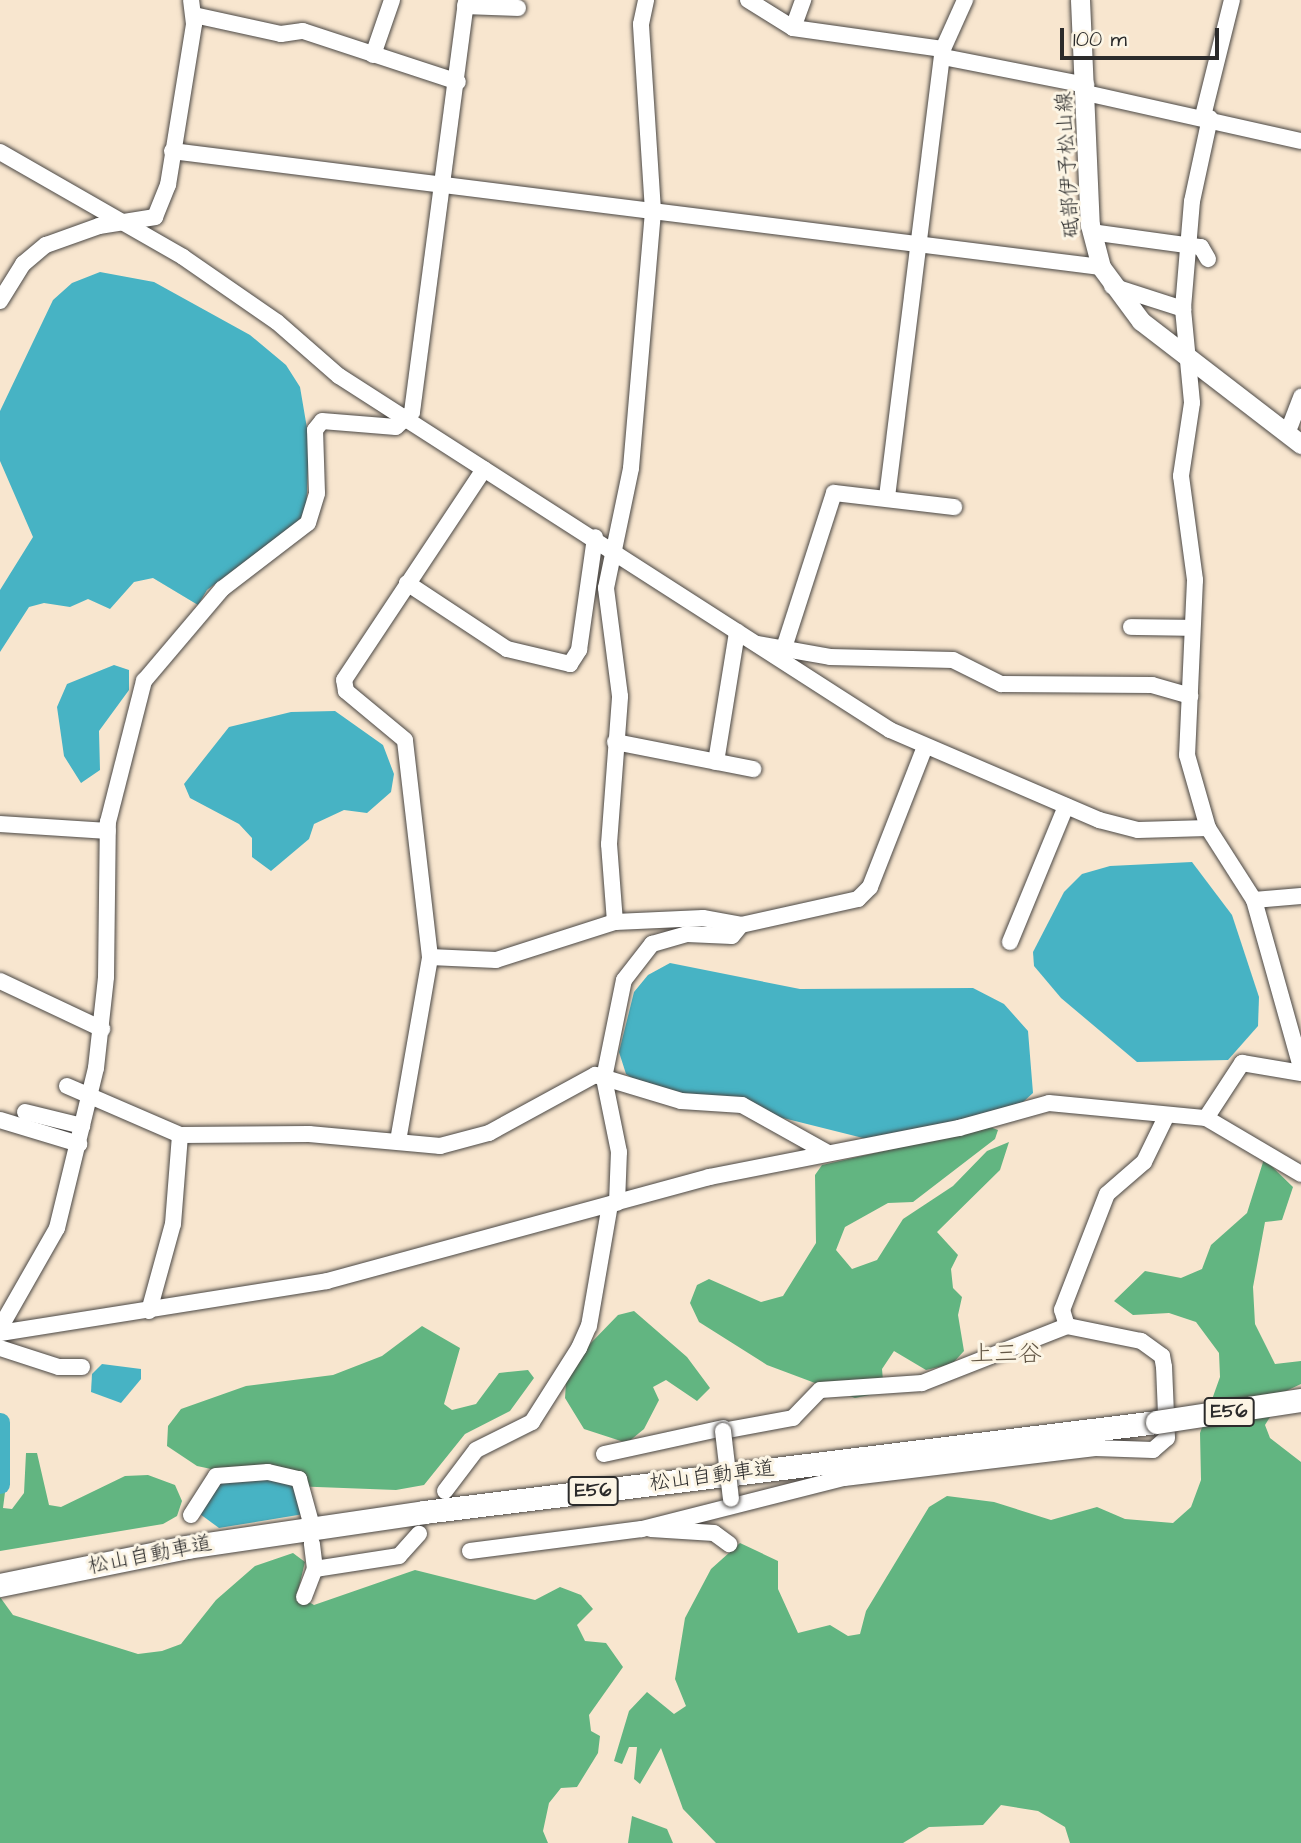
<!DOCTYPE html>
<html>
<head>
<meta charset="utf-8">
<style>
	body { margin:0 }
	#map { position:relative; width:1301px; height:1843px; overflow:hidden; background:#f8e6cf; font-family:"Architects Daughter","Klee One",sans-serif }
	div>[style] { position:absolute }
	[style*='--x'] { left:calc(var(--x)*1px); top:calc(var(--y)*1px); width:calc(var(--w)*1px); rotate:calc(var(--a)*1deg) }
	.forest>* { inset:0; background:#62b581 }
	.water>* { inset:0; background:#47b3c4 }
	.river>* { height:19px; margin:-9.5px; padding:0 9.5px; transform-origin:9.5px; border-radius:9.5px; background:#47b3c4 }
	.roads { filter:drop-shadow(0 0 2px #4a4744) drop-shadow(0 0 2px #4a4744) }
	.minor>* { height:16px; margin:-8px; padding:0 8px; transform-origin:8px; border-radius:8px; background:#fff }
	.major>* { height:19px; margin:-9.5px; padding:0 9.5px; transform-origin:9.5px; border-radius:9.5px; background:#fff }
	.highway>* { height:23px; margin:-11.5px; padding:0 11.5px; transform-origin:11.5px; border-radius:11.5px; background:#fff }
	.bridges { filter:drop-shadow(0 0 2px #4a4744) drop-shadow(0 0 2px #4a4744) }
	.minor-bridge>* { height:16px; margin:-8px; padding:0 8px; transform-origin:8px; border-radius:8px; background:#fff }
	.highway-bridge>* { height:23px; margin:-11.5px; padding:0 11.5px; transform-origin:11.5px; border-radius:11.5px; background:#fff }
	span { translate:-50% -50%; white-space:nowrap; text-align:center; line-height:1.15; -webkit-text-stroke:6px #fcf5e5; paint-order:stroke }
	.shield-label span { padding:2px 5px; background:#fcf5e5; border:2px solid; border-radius:5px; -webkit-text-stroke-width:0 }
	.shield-label { font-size:19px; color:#2b2b2b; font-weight:700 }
	.street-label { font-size:21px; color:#2b2b2b }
	.quarter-label { font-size:24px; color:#635746 }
	.scale { position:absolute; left:1060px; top:28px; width:159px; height:32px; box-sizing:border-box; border:4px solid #2b2b2b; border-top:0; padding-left:9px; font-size:21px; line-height:24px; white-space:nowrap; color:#2b2b2b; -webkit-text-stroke:5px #fcf5e5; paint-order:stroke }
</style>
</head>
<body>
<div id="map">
	<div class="forest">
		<div style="clip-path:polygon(990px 1127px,998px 1130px,995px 1139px,913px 1202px,888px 1203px,845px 1227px,836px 1250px,852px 1269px,877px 1260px,903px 1219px,953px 1186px,987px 1151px,1009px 1142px,1000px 1170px,937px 1232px,958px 1255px,951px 1269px,953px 1288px,962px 1297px,958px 1315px,964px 1351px,952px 1364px,926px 1370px,894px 1351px,882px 1369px,884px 1392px,855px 1398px,767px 1365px,699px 1322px,690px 1303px,697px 1285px,709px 1279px,761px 1302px,783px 1296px,816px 1243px,815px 1175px,822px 1165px)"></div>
		<div style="clip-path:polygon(1264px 1159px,1293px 1187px,1282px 1220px,1265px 1222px,1253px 1287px,1255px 1324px,1275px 1364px,1301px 1361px,1301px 1384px,1286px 1391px,1265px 1425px,1270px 1438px,1301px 1462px,1301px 1843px,1070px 1843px,1065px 1827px,1038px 1811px,1001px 1805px,983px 1825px,929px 1827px,903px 1843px,716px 1843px,683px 1809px,661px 1748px,640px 1784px,634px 1779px,637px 1747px,629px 1747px,622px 1764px,614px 1761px,629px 1711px,647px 1692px,674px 1714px,686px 1706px,675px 1679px,685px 1618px,711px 1569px,740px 1543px,778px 1561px,778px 1589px,798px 1633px,830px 1625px,848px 1636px,860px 1634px,866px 1611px,929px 1507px,947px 1496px,994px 1502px,1051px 1520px,1097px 1507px,1125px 1519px,1173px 1523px,1191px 1507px,1201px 1480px,1200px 1433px,1220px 1377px,1219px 1353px,1196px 1322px,1169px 1313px,1133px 1315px,1114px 1301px,1145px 1271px,1181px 1278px,1202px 1269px,1211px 1245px,1247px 1213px)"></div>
		<div style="clip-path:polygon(634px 1311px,687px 1357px,710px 1388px,697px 1401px,666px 1380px,653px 1387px,659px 1400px,644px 1429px,627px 1443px,584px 1429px,565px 1398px,566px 1382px,588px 1346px,618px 1315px)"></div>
		<div style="clip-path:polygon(422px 1326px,460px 1348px,444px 1404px,452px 1410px,476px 1404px,499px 1373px,528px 1370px,534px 1378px,510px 1411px,465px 1434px,424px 1485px,396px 1490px,291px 1486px,197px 1466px,167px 1446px,168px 1426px,181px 1409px,246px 1386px,333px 1375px,382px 1356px)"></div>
		<div style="clip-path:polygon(0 1439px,10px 1453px,3px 1508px,12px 1509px,24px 1493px,26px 1453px,37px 1453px,49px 1505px,61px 1507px,125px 1476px,148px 1475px,175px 1485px,182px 1501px,177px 1516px,163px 1524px,0 1551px)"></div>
		<div style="clip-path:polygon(293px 1553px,305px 1562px,297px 1595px,314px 1605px,415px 1570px,535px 1600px,560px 1587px,581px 1595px,593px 1609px,577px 1625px,585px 1641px,606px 1643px,623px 1667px,589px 1715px,591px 1731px,600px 1736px,598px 1753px,577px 1787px,561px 1788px,549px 1803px,543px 1831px,548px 1843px,0 1843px,0 1597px,13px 1615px,138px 1654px,162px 1651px,181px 1644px,216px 1600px,255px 1566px)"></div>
		<div style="clip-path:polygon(632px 1816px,667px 1829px,673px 1843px,628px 1843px)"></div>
	</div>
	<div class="water">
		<div style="clip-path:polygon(100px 272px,154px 282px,250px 335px,286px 365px,300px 387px,309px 440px,306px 516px,207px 590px,198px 605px,153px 578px,134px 582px,110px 609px,88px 599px,70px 607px,44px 603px,29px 607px,0 652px,0 590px,33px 537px,0 461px,0 411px,53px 300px,72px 283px)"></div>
		<div style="clip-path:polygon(114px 665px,129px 670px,129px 690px,99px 731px,100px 770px,81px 783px,64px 756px,57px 707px,67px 684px)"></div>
		<div style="clip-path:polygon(335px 711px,383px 745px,394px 774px,391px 792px,367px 813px,344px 810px,314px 824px,309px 839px,271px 871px,252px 857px,252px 838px,239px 824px,190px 798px,184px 784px,229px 727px,291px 712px)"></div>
		<div style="clip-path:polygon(1192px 862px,1232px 915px,1259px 997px,1258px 1026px,1228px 1060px,1137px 1062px,1061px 998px,1034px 966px,1033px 952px,1064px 892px,1082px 874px,1110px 866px)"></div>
		<div style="clip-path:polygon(670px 963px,800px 989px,973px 988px,1004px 1004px,1028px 1031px,1033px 1093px,1023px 1102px,954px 1123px,871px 1140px,638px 1082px,626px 1074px,619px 1052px,634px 992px,648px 975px)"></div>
		<div style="clip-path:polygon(102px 1364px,141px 1369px,141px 1379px,121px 1403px,91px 1392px,92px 1374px)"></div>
		<div style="clip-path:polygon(260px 1479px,283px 1480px,299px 1491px,304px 1514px,219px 1528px,200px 1514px,218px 1480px)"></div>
	</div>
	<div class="river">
		<div style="--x:0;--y:1422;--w:62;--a:90"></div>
	</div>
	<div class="roads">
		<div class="minor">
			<div style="--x:748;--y:0;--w:53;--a:31.9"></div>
			<div style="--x:793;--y:28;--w:151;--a:8"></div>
			<div style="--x:465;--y:6;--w:53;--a:2.2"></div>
			<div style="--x:194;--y:15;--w:89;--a:12.3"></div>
			<div style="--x:281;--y:34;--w:22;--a:-8"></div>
			<div style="--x:303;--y:31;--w:163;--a:18.2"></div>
			<div style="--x:793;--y:28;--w:30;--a:-70"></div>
			<div style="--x:373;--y:55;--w:58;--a:-70.9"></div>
			<div style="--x:943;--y:57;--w:146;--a:11.1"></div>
			<div style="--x:1086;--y:93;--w:220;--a:12.6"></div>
			<div style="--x:1203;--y:116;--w:120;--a:-76"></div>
			<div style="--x:1210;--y:118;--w:85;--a:102.2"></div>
			<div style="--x:1192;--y:201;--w:108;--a:94.8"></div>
			<div style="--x:1183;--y:309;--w:94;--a:84.5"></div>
			<div style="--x:1192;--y:403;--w:74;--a:98.6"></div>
			<div style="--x:1181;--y:476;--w:105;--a:82.3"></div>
			<div style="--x:1195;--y:580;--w:175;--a:92.6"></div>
			<div style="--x:1187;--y:755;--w:76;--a:74"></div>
			<div style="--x:1208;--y:828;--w:85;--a:57.4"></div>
			<div style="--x:1254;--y:900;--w:173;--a:74.3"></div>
			<div style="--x:172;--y:151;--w:936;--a:7.12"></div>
			<div style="--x:0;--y:152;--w:211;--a:29.8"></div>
			<div style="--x:183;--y:257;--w:114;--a:34.7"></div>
			<div style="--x:277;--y:322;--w:82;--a:41.1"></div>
			<div style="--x:339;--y:376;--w:655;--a:32.72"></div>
			<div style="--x:890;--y:730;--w:228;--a:23.3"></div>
			<div style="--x:1099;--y:820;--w:40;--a:14.4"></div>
			<div style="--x:1138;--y:830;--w:70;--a:-1.6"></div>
			<div style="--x:1091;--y:232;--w:111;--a:7.8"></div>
			<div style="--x:1201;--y:247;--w:14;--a:60"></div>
			<div style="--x:1112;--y:286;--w:75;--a:17.9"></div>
			<div style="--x:0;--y:301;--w:44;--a:-58.1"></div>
			<div style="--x:23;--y:264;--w:30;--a:-40"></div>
			<div style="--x:46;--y:245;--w:56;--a:-19.7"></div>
			<div style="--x:99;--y:226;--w:57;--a:-9.1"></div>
			<div style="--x:155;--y:217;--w:35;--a:-68"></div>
			<div style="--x:168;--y:185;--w:163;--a:-80.8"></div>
			<div style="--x:194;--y:24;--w:24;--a:-97"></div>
			<div style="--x:1287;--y:434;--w:40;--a:-69"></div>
			<div style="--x:887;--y:497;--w:451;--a:-82.9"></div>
			<div style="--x:943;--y:49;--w:54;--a:-65.8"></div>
			<div style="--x:407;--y:583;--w:120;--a:33.4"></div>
			<div style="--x:507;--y:649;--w:65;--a:13.4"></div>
			<div style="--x:570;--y:664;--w:17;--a:-57"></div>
			<div style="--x:579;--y:650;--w:114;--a:-81.9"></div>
			<div style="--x:1131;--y:627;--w:61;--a:0.9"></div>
			<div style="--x:757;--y:644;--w:74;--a:10.1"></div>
			<div style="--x:830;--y:657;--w:123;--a:1.4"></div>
			<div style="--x:953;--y:660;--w:54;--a:26.6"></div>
			<div style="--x:1001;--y:684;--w:151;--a:0.4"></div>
			<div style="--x:1152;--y:685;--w:40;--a:16"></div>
			<div style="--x:782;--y:654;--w:169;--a:-72.1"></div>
			<div style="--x:834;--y:493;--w:121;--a:6.7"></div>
			<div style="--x:615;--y:742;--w:141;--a:11.1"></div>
			<div style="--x:716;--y:762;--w:132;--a:-80.8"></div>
			<div style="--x:0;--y:824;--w:108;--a:3.7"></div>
			<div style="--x:1254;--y:900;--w:47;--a:-4.9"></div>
			<div style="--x:615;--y:922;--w:78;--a:-94.4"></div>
			<div style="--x:609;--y:844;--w:148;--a:-85.7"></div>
			<div style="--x:620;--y:696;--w:109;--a:-97.4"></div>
			<div style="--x:606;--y:588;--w:123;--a:-78.2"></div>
			<div style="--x:631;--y:468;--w:258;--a:-85.1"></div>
			<div style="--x:653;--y:211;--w:187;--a:-93.7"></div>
			<div style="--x:641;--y:24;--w:25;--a:-78"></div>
			<div style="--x:1010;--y:942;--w:147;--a:-67.6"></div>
			<div style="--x:430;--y:957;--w:66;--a:2.6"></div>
			<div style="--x:496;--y:960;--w:125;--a:-17.7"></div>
			<div style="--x:615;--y:922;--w:88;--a:-2.6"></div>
			<div style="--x:703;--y:918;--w:39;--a:10"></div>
			<div style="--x:741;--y:925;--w:120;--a:-12.5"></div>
			<div style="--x:858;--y:899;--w:17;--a:-45"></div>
			<div style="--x:870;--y:887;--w:148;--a:-68.6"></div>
			<div style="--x:0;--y:981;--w:113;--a:25.2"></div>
			<div style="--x:67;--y:1086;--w:123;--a:23.4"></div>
			<div style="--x:180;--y:1135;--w:129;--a:-0.4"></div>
			<div style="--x:309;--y:1134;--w:132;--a:5.2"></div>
			<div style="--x:440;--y:1146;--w:51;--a:-14.9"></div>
			<div style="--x:489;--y:1133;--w:121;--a:-28.7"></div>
			<div style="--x:595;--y:1075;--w:90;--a:16.8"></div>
			<div style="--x:681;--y:1101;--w:61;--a:3.8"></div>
			<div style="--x:742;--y:1105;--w:98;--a:29.2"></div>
			<div style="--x:25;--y:1112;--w:59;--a:13.8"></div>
			<div style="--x:1206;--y:1118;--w:66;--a:-56.8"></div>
			<div style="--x:1242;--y:1063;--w:60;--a:9.6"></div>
			<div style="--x:0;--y:1120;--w:83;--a:16.9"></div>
			<div style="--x:398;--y:1141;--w:187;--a:-80.1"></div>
			<div style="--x:430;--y:957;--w:218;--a:-96.6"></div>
			<div style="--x:405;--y:740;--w:77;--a:-140.3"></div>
			<div style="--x:346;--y:691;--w:11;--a:-100"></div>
			<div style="--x:344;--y:680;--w:253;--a:-56.4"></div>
			<div style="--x:617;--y:1203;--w:51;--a:-87.8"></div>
			<div style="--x:619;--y:1152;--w:76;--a:-101.5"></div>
			<div style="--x:604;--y:1078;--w:100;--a:-78.5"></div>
			<div style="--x:624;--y:980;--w:46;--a:-52.1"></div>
			<div style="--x:652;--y:944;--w:36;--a:-16"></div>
			<div style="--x:687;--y:934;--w:45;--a:2.5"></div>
			<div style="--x:732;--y:936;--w:14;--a:-51"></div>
			<div style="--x:149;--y:1311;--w:90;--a:-74.6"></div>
			<div style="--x:173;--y:1224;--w:89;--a:-85.5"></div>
			<div style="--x:1067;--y:1326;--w:17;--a:-107"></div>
			<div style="--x:1062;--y:1310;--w:124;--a:-68.8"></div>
			<div style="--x:1107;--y:1194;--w:49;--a:-40.9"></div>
			<div style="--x:1144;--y:1162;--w:48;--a:-64"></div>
			<div style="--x:0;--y:1328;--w:115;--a:-60.3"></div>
			<div style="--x:57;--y:1228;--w:165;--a:-76.3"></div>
			<div style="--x:96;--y:1068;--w:92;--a:-83.7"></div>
			<div style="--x:106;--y:977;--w:155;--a:-89.3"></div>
			<div style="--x:108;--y:822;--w:146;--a:-75.7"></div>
			<div style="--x:144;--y:681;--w:121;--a:-49.7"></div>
			<div style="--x:222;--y:589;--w:108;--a:-37.5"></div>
			<div style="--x:308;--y:523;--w:31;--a:-73"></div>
			<div style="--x:317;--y:493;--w:63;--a:-91.8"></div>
			<div style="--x:315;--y:430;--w:11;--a:-52"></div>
			<div style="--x:322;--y:421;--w:74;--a:4.6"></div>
			<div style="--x:396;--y:427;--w:22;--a:-43"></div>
			<div style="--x:412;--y:412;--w:416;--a:-82.5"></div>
			<div style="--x:0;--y:1333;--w:331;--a:-9"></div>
			<div style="--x:327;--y:1281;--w:396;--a:-15.2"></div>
			<div style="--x:709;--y:1177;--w:255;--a:-11.1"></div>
			<div style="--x:959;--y:1128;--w:93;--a:-15.5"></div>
			<div style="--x:1049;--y:1103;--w:158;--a:5.5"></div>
			<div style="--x:1206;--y:1118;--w:110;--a:30.5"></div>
			<div style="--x:0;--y:1348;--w:62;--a:17.9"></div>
			<div style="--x:59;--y:1367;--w:23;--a:0"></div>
			<div style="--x:604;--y:1454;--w:122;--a:-12.3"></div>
			<div style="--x:445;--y:1491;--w:51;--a:-52.9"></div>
			<div style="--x:476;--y:1450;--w:63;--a:-26.6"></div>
			<div style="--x:532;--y:1422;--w:88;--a:-57.6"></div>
			<div style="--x:579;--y:1348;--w:24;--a:-66"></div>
			<div style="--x:589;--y:1326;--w:123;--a:-80.2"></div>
			<div style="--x:191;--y:1515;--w:46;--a:-57.3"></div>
			<div style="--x:216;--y:1476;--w:52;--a:-4.4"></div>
			<div style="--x:268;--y:1472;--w:32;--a:13"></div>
			<div style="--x:299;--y:1479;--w:41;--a:74.6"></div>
			<div style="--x:651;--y:1529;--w:63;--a:3.6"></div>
			<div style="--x:714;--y:1533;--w:19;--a:36"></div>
			<div style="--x:470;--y:1551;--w:173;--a:-7.3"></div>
			<div style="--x:642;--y:1529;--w:208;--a:-14.2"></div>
			<div style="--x:844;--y:1478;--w:253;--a:-6.8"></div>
			<div style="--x:1095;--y:1448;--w:58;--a:2"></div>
			<div style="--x:1153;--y:1450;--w:18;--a:-41"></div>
			<div style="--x:1167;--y:1438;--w:71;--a:-92.4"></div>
			<div style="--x:1164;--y:1367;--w:11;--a:-100"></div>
			<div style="--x:1162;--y:1356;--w:26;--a:-144"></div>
			<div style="--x:1141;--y:1341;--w:76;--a:-168.5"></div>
			<div style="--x:1067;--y:1326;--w:156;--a:158.5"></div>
			<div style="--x:922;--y:1383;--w:102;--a:176.1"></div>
			<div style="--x:820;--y:1390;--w:39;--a:134"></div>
			<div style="--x:793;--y:1418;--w:71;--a:169.5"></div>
			<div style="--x:315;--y:1569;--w:85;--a:-8.8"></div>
			<div style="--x:399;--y:1556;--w:30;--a:-48"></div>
			<div style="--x:304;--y:1597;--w:30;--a:-69"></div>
			<div style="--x:315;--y:1569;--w:26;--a:-97"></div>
		</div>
		<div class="major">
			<div style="--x:1080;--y:0;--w:225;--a:87.5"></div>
			<div style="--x:1090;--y:225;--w:43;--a:75.3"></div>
			<div style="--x:1101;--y:267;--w:67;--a:53.5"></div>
			<div style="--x:1141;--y:321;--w:202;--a:37.6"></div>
		</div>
		<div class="highway">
			<div style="--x:0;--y:1585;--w:191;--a:-11.5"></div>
			<div style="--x:187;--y:1547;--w:240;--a:-8.4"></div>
			<div style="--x:424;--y:1512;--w:739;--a:-7"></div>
		</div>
	</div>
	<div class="bridges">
		<div class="minor-bridge">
			<div style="--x:723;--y:1431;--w:68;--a:83.3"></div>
		</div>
		<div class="highway-bridge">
			<div style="--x:1157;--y:1422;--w:146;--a:-8.7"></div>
		</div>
	</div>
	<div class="shield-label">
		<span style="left:1229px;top:1412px">E56</span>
		<span style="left:593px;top:1491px">E56</span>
	</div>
	<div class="street-label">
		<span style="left:1068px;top:165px;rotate:-93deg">砥部伊予松山線</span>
		<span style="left:712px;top:1476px;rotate:-7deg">松山自動車道</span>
		<span style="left:150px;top:1555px;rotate:-11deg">松山自動車道</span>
	</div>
	<div class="quarter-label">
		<span style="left:1006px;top:1355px">上三谷</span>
	</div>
	<div class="scale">100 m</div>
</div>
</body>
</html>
